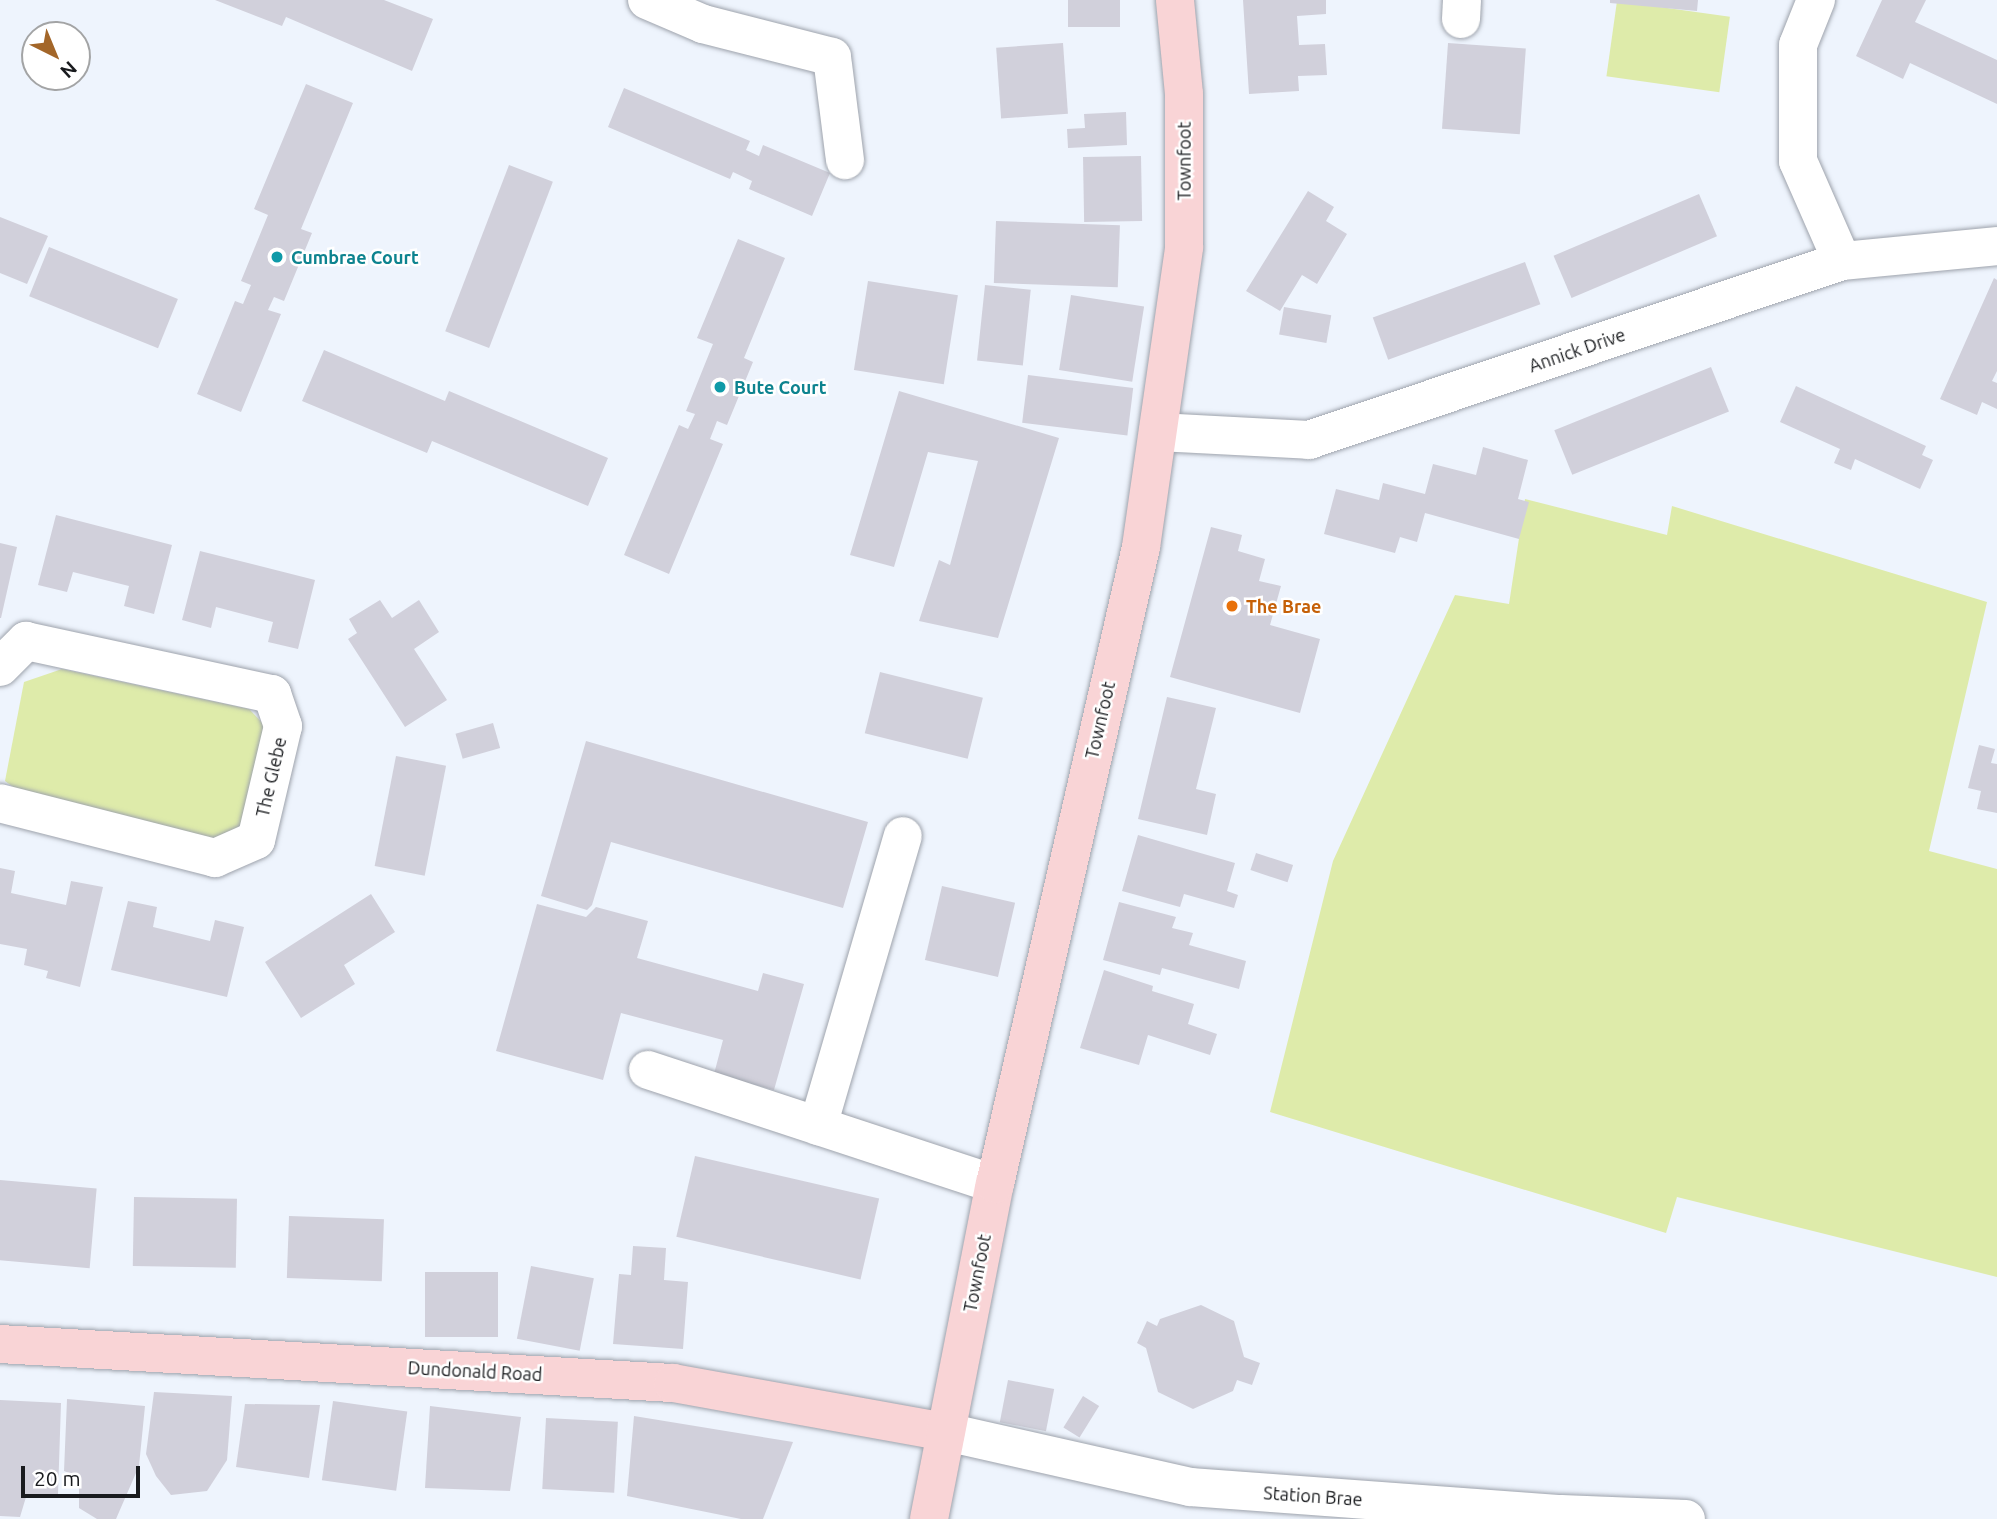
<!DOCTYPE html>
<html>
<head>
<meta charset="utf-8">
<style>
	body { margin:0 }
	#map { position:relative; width:1997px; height:1519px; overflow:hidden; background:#eef4fd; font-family:Ubuntu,sans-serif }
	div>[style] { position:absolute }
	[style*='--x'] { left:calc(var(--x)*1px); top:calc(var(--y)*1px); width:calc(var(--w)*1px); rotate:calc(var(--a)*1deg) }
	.green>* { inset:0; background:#deebaa; transform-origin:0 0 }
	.building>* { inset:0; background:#d1d0db; transform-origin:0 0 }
	.roads { filter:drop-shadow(0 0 2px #9ea3ac) drop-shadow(0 0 2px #9ea3ac) }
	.minor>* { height:38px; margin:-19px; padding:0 19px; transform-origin:19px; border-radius:19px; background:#fff }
	.major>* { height:38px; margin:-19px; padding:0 19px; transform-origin:19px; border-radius:19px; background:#f9d4d6 }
	.dots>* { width:19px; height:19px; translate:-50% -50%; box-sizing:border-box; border:4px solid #fff; border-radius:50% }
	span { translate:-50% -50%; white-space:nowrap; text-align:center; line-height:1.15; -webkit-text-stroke:5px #fff; paint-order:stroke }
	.street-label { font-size:18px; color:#191b1e }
	.culture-label { font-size:18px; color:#0d838f; font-weight:700 }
	.left { translate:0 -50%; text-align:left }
	.food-label { font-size:18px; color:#c56008; font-weight:700 }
	.north { position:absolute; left:21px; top:21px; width:70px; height:70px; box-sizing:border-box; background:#fff; border:2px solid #a3a4a5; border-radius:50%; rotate:137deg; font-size:19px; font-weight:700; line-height:28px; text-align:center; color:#191b1e }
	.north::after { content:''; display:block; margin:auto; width:24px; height:32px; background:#a36629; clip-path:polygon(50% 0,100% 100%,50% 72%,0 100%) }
	.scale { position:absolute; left:21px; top:1466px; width:119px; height:32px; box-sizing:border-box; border:4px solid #191b1e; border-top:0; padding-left:9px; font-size:21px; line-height:24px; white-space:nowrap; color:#191b1e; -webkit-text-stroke:5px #fff; paint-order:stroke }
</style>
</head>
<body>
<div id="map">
	<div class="green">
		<div style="left:1617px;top:1px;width:114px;height:76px;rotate:8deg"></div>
		<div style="clip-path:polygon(1525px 499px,1667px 535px,1672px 506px,1987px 602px,1929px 851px,1997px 869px,1997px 1277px,1677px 1197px,1666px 1233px,1270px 1112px,1333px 861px,1455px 595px,1509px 604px)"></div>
		<div style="clip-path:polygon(62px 669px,249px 709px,272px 733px,249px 825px,216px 843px,36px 804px,5px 781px,24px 682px)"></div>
	</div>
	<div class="building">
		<div style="clip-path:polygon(215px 0,384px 0,433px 19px,412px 71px,286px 17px,282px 26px)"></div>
		<div style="left:1068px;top:0;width:52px;height:27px"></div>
		<div style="clip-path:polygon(1243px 0,1326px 0,1326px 14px,1297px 16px,1299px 45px,1325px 44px,1327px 75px,1298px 76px,1299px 91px,1249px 94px)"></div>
		<div style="clip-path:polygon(1610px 0,1698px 0,1697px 11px,1610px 3px)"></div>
		<div style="clip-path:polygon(1882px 0,1926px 0,1915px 22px,1997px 60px,1997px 104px,1910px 63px,1903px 79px,1856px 56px)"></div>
		<div style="left:1063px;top:43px;width:71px;height:67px;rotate:86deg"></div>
		<div style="left:1448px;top:43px;width:78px;height:86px;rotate:4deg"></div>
		<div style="clip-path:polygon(306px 84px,353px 103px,301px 229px,312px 233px,284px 301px,274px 297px,268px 310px,281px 314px,241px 412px,197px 394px,235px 301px,243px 304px,251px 285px,241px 281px,268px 215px,254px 209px)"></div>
		<div style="clip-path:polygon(624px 88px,750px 141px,746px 150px,759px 156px,763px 145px,830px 173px,812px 216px,749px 189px,752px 181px,733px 172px,730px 179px,608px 127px)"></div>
		<div style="clip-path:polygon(1126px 112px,1127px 145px,1068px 148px,1067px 129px,1085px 128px,1084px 114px)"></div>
		<div style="left:1141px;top:156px;width:65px;height:58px;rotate:89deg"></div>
		<div style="left:509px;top:165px;width:47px;height:178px;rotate:21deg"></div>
		<div style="clip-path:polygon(1308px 191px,1334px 207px,1326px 221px,1347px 234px,1317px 284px,1302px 275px,1280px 311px,1246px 291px)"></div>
		<div style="left:1699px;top:194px;width:46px;height:158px;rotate:67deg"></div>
		<div style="clip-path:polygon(0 217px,48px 236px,27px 284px,0 273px)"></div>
		<div style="left:996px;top:221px;width:124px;height:62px;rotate:2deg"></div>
		<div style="clip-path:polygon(738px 239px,785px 258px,744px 358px,753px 362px,727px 425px,717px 421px,710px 439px,723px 444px,669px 574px,624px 555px,679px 425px,688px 429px,695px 414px,686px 411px,713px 344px,697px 338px)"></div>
		<div style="left:49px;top:247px;width:139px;height:53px;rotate:22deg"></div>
		<div style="left:1525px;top:262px;width:45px;height:162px;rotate:70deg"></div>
		<div style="clip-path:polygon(1994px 278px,1997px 280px,1997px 371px,1992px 381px,1997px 383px,1997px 409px,1982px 402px,1977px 415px,1940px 399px)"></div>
		<div style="left:868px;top:281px;width:91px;height:90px;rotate:9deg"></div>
		<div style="left:985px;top:285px;width:46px;height:76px;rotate:6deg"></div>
		<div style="left:1071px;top:295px;width:74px;height:76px;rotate:9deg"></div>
		<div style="left:1284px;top:307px;width:48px;height:28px;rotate:10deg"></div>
		<div style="clip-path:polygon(324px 350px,445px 401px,449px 391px,608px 458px,588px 506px,432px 441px,427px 453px,302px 401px)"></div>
		<div style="left:1711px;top:367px;width:48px;height:169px;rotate:68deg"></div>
		<div style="left:1028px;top:375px;width:106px;height:48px;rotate:7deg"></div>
		<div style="clip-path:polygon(1796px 386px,1926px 446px,1922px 455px,1933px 460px,1920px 489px,1855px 459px,1851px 470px,1834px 463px,1840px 449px,1780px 422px)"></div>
		<div style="clip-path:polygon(899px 391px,1059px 438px,998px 638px,919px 621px,939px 560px,950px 565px,978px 461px,928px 452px,894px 567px,850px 555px)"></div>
		<div style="clip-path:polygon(1483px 447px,1528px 460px,1518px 499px,1529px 502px,1519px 539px,1425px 513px,1417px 542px,1400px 537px,1395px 553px,1324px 534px,1336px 489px,1379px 500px,1383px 483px,1425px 494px,1433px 464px,1476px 475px)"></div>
		<div style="clip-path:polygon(56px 515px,172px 545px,154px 614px,124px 606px,129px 586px,73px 572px,67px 592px,38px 585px)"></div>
		<div style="clip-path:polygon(1211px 527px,1242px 535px,1238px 551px,1265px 559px,1259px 581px,1281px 586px,1270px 625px,1320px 639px,1300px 713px,1170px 677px)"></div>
		<div style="clip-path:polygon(0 543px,17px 547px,1px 618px,0 618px)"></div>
		<div style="clip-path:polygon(200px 551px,315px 580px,298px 649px,268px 642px,273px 622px,216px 607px,211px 628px,182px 620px)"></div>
		<div style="clip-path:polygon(380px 600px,392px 618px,419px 600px,439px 632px,414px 649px,447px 700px,405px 727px,348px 639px,357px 633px,349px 619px)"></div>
		<div style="left:880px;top:672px;width:106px;height:63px;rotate:14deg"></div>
		<div style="clip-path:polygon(1167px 697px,1216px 708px,1196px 789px,1216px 794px,1207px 835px,1138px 819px)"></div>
		<div style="left:493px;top:723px;width:26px;height:39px;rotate:74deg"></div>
		<div style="clip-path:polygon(586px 741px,868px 822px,843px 908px,611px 842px,592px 905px,587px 910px,541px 896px)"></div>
		<div style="clip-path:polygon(1979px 745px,1995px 749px,1991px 763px,1997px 764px,1997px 813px,1977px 809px,1981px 791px,1968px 788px)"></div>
		<div style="left:396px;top:756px;width:51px;height:112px;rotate:11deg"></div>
		<div style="clip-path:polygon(1138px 835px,1235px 863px,1227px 891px,1238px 895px,1234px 908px,1184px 894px,1180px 907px,1122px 891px)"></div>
		<div style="left:1256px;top:853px;width:39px;height:18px;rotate:18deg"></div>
		<div style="clip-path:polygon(0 868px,15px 871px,11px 893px,66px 905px,71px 881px,103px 887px,80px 987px,46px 978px,48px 971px,24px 965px,27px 949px,0 944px)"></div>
		<div style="left:942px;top:886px;width:75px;height:76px;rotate:13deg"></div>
		<div style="clip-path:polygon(371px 894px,395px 932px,344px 965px,355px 984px,301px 1018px,265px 962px)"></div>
		<div style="clip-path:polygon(128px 901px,157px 907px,153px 927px,210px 941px,215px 920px,244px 927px,227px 997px,111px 970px)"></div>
		<div style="clip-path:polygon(1119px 902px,1176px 917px,1172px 928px,1193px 933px,1189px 945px,1246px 961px,1239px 989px,1162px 968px,1160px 975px,1103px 960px)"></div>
		<div style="clip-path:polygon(537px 904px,586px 917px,596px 907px,648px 921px,637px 958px,758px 991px,763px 973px,804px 984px,774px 1090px,714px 1074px,723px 1040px,621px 1013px,603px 1080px,496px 1051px)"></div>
		<div style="clip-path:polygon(1104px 970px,1153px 986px,1152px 991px,1194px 1004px,1188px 1024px,1217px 1034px,1210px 1055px,1148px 1035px,1139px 1065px,1080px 1048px)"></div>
		<div style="left:695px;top:1156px;width:189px;height:83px;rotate:13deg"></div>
		<div style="left:0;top:1180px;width:97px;height:80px;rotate:5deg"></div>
		<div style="left:134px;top:1197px;width:103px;height:69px;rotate:1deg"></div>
		<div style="left:289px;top:1216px;width:95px;height:62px;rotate:2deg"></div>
		<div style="clip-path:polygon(633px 1246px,666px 1248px,664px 1280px,688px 1282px,683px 1349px,613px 1344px,619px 1274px,631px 1275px)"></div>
		<div style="left:531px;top:1266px;width:64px;height:74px;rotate:11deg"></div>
		<div style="left:425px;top:1272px;width:73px;height:65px"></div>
		<div style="clip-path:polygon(1201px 1305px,1234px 1321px,1244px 1357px,1260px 1363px,1252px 1385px,1237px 1380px,1233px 1391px,1193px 1409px,1158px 1392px,1146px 1348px,1137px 1343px,1147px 1321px,1157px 1326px,1160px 1319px)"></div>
		<div style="left:1008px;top:1380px;width:47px;height:43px;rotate:11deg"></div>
		<div style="clip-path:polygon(154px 1392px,232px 1396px,227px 1460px,207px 1491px,171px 1495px,156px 1476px,146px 1454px)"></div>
		<div style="left:1083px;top:1396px;width:19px;height:37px;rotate:32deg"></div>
		<div style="clip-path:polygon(67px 1399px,145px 1406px,139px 1466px,116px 1519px,97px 1519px,79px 1508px,79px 1477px,64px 1471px)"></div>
		<div style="clip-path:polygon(0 1400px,61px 1403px,58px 1494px,26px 1497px,20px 1517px,0 1516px)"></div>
		<div style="left:333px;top:1401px;width:75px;height:80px;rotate:8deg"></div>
		<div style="clip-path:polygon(245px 1404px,320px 1405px,309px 1478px,236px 1467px)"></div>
		<div style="clip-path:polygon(430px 1406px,521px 1417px,510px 1491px,425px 1488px)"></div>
		<div style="clip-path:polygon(634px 1416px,793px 1442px,763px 1519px,741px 1519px,627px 1496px)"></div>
		<div style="left:546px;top:1418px;width:72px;height:71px;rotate:3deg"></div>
	</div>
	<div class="roads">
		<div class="minor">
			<div style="--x:647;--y:0;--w:61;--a:23.2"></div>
			<div style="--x:703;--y:24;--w:133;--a:14.3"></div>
			<div style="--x:832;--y:57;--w:104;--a:82.8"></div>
			<div style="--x:1816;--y:0;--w:48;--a:111.8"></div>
			<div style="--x:1798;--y:45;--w:116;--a:90"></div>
			<div style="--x:1798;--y:161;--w:109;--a:66.3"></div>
			<div style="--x:1461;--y:19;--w:19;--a:-87"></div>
			<div style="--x:1158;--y:432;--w:151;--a:3"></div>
			<div style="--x:1309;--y:440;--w:562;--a:-18.56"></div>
			<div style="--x:1842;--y:261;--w:156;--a:-5.5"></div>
			<div style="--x:0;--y:667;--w:37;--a:-45"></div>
			<div style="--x:26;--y:641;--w:252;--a:12.2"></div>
			<div style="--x:272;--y:694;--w:34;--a:71"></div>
			<div style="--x:283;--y:726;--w:117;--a:103.3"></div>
			<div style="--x:256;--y:840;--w:45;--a:156.3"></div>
			<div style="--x:215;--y:858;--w:222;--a:-165.7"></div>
			<div style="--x:648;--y:1070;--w:365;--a:18.2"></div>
			<div style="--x:818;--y:1126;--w:302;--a:-73.7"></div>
			<div style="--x:946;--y:1432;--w:250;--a:12.7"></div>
			<div style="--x:1190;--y:1487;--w:372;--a:4.2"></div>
			<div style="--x:1561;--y:1514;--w:125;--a:2.3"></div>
		</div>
		<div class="major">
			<div style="--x:0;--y:1344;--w:674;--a:3.32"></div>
			<div style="--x:673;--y:1383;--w:277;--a:10.2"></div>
			<div style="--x:929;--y:1519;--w:341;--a:-78.9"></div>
			<div style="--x:995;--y:1184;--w:654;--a:-77.09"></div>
			<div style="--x:1141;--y:547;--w:303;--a:-81.8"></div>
			<div style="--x:1184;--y:247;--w:153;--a:-90"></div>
			<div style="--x:1184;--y:94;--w:94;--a:-95.5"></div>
		</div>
	</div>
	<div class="dots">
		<div style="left:277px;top:257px;background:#0f9aa8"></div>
		<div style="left:720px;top:387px;background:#0f9aa8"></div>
		<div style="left:1232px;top:606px;background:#e8710a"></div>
	</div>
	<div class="street-label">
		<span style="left:1184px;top:161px;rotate:-90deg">Townfoot</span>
		<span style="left:1577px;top:350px;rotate:-19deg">Annick Drive</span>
		<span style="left:1100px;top:720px;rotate:-77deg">Townfoot</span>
		<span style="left:271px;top:777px;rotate:-77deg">The Glebe</span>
		<span style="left:977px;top:1273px;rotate:-79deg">Townfoot</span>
		<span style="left:475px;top:1371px;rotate:3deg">Dundonald Road</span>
		<span style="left:1313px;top:1496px;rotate:4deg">Station Brae</span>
	</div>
	<div class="culture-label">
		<span class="left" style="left:291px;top:257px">Cumbrae Court</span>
		<span class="left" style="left:734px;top:387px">Bute Court</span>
	</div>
	<div class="food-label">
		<span class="left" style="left:1246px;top:606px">The Brae</span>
	</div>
	<div class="north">N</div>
	<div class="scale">20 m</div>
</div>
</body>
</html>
